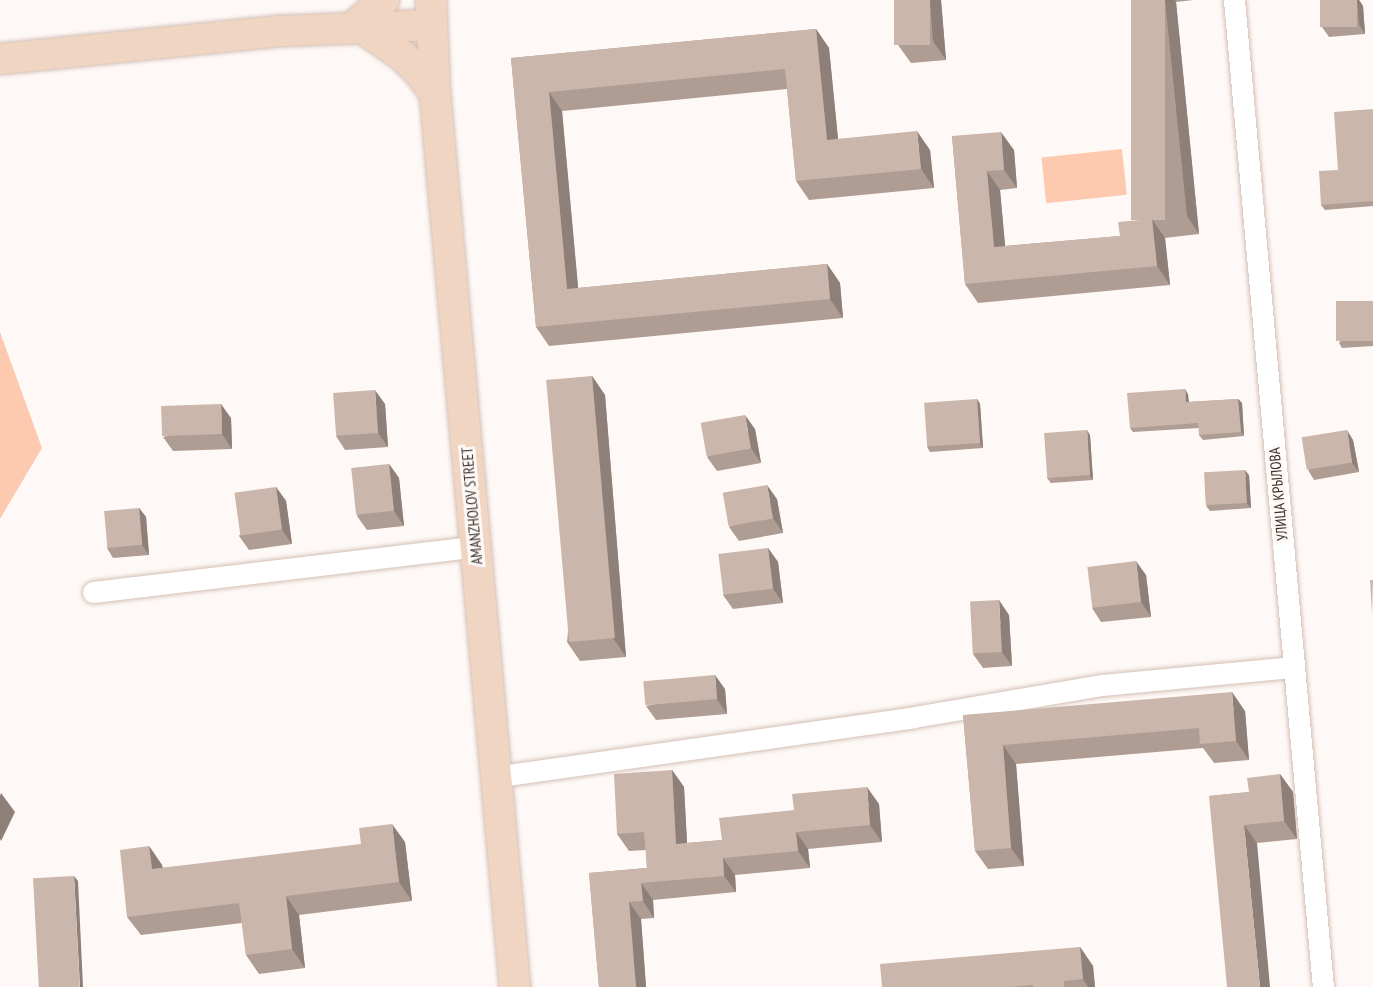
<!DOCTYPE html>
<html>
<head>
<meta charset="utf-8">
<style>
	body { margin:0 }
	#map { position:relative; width:1373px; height:987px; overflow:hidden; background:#fef9f7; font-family:"PT Sans Narrow",sans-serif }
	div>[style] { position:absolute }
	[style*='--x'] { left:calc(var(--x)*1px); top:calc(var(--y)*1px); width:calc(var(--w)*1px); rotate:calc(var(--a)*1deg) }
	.green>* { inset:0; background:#fdcaaf; transform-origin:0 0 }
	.roads { filter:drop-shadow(0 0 2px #d4bfb4) drop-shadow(0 0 2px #d4bfb4) }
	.minor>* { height:21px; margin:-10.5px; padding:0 10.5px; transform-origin:10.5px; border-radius:10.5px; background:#fff }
	.secondary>* { height:30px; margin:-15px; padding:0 15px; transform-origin:15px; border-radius:15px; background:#f1d5c3 }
	.wall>* { inset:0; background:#af9d93 }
	.shaded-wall>* { inset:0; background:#8e7f78 }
	.building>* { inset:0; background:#cbb6ab; transform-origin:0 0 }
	span { translate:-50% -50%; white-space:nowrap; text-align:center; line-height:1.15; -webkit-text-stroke:6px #fef9f7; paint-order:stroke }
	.street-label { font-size:15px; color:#3a322d }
</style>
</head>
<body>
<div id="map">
	<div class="green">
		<div style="left:1122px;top:149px;width:46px;height:81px;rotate:84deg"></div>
		<div style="clip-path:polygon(0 332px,42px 448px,0 519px)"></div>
	</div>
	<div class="roads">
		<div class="minor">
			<div style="--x:1234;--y:0;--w:991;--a:84.85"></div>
			<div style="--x:93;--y:592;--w:386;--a:-6.8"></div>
			<div style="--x:494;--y:777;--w:424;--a:-8.1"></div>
			<div style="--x:914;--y:717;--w:191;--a:-9.7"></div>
			<div style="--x:1102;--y:685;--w:193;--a:-5.4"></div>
		</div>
		<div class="secondary">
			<div style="--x:431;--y:0;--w:94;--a:87.6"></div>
			<div style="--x:435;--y:94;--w:897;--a:84.88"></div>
			<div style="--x:353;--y:27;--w:41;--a:-41.1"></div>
			<div style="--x:361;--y:27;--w:51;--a:34.6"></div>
			<div style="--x:403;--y:56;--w:24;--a:45"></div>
			<div style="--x:420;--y:73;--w:26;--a:54"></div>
			<div style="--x:0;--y:59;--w:284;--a:-5.7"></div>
			<div style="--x:283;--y:31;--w:149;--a:-2.3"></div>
		</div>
	</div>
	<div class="wall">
		<div style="clip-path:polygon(894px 0,941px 0,946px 60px,911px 63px,898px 45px)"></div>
		<div style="clip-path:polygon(1131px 0,1194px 0,1176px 2px,1199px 234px,1165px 238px,1170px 285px,978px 303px,965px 284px,952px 136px,1014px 150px,1017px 188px,1000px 190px,1005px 246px,1120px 236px,1152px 219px)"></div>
		<div style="clip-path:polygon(1320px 0,1359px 0,1363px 6px,1365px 34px,1329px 37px,1322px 27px)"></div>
		<div style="clip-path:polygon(816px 29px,829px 48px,838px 139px,930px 150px,934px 188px,809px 200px,796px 181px,787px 89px,562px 111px,578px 288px,827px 264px,840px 283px,843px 318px,549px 346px,536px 327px,511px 58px)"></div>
		<div style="clip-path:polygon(1373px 109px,1373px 206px,1325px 210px,1321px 205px,1338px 170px)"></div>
		<div style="clip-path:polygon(1373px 301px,1373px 346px,1342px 348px,1339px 343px)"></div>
		<div style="clip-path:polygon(592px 376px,605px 395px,626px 657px,580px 661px,567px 642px)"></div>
		<div style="clip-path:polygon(1188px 394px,1189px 402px,1238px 399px,1242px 403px,1244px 436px,1203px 440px,1199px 435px,1199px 428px,1133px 432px,1130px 428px)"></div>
		<div style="clip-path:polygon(977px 399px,980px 404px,983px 448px,930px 452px,927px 447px)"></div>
		<div style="clip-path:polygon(385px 404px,388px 447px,345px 450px,336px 436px)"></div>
		<div style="clip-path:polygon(231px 418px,232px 449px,173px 451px,163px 437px)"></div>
		<div style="clip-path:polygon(755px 429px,761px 463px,717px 471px,707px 457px)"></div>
		<div style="clip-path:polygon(1090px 435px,1093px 480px,1051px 483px,1047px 478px)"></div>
		<div style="clip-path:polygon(1353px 440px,1359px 472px,1314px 480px,1308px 470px)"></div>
		<div style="clip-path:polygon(389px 464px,399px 478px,404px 526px,367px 530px,357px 516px)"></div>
		<div style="clip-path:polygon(1249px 475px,1251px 508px,1210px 511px,1206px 506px)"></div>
		<div style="clip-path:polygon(276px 487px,286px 501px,292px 544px,249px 550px,239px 536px)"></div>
		<div style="clip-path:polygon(777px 499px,783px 533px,739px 541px,729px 527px)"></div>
		<div style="clip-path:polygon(139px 508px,146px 517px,149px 555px,113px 558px,107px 548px)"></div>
		<div style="clip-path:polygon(768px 548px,778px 562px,783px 603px,733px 609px,723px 595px)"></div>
		<div style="clip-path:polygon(1146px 575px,1151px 617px,1101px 622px,1092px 608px)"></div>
		<div style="clip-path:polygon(1009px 615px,1012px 666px,983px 668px,973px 654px)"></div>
		<div style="clip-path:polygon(725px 689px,727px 714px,656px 720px,646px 706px)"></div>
		<div style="clip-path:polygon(1245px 711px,1249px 760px,1214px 763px,1203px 748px,1016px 764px,1024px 866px,988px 869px,975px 851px,963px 715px)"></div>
		<div style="clip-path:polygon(672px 770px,684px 787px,687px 843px,722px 840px,879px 804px,882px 842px,808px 849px,810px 868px,735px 875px,736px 892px,653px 900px,654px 918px,641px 919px,646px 987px,599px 987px,589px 873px,647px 868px,646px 850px,629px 851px,617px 834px)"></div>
		<div style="clip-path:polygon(1280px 774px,1293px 792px,1297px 839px,1257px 843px,1209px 796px,1249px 792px)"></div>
		<div style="clip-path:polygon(405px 842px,412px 901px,299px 915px,305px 968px,259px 974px,246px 955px,242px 923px,141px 935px,127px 917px,149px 846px,162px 865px,163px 868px)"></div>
		<div style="clip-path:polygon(1080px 947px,1093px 966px,1095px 987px,882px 987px)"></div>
	</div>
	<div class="shaded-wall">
		<div style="clip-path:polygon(930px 0,941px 0,946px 60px,933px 41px)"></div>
		<div style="clip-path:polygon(1165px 0,1175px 0,1176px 2px,1199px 234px,1187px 216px)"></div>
		<div style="clip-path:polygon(1357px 0,1359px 0,1363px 6px,1365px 34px,1359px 25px)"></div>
		<div style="clip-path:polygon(816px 29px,829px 48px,840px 159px,827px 140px)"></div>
		<div style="clip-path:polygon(549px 92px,562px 111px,580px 308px,567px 289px)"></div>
		<div style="clip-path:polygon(917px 131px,930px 150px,934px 188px,921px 169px)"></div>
		<div style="clip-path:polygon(1001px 132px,1014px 150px,1017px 188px,1004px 170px)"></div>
		<div style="clip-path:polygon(987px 171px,1000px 190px,1007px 266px,994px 247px)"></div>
		<div style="clip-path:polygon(1152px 219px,1165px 238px,1170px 285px,1157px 266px)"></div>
		<div style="clip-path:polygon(827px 264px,840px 283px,843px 318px,830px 299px)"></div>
		<div style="clip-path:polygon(592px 376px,605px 395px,626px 657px,613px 638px)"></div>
		<div style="clip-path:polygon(1185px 389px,1188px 394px,1189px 407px,1186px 402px)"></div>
		<div style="clip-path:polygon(375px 390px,385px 404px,388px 447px,378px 433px)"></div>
		<div style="clip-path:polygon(977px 399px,980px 404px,983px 448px,980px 443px)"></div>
		<div style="clip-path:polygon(1238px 399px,1242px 403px,1244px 436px,1241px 432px)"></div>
		<div style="clip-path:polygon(221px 404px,231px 418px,232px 449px,222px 434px)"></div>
		<div style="clip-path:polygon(745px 415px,755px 429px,761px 463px,751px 448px)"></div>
		<div style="clip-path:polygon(1087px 430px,1090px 435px,1093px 480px,1090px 475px)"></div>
		<div style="clip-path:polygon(1347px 430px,1353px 440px,1359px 472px,1352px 463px)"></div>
		<div style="clip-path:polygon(389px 464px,399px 478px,404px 526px,394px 511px)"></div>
		<div style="clip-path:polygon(1245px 470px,1249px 475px,1251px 508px,1247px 503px)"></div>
		<div style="clip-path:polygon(767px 485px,777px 499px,783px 533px,773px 518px)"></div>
		<div style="clip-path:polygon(276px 487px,286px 501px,292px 544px,282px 530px)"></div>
		<div style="clip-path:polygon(139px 508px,146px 517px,149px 555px,142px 545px)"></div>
		<div style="clip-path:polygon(768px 548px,778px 562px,783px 603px,773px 589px)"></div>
		<div style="clip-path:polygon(1136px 561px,1146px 575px,1151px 617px,1141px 602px)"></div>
		<div style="clip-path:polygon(999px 600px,1009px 615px,1012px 666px,1002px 652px)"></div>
		<div style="clip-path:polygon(715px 675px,725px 689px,727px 714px,717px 699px)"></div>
		<div style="clip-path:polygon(1232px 692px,1245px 711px,1249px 760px,1236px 741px)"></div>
		<div style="clip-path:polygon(1003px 745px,1016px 764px,1024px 866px,1011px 848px)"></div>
		<div style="clip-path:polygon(672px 770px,684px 787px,688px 861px,676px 844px)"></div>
		<div style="clip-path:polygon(1280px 774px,1293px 792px,1297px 839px,1284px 821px)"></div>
		<div style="clip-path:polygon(867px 787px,879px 804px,882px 842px,870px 825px)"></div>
		<div style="clip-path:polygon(1px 793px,15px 812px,1px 841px,0 839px,0 796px)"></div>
		<div style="clip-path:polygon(392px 824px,405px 842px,412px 901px,399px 882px)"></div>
		<div style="clip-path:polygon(1244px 825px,1257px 843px,1270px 987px,1260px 987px)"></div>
		<div style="clip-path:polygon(796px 832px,808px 849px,810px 868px,798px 851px)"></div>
		<div style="clip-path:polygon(149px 846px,162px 865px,165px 888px,152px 869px)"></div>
		<div style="clip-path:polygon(723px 858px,735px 875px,736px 892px,724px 876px)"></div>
		<div style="clip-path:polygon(74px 876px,78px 881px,83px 987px,80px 987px)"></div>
		<div style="clip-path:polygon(641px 883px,653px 900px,654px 918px,643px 901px)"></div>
		<div style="clip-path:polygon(286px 896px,299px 915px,305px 968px,292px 949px)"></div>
		<div style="clip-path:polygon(629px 902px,641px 919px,646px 987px,636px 987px)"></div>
		<div style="clip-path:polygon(1080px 947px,1093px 966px,1095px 987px,1088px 987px,1083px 979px)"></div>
	</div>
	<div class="building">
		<div style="left:894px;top:0;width:36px;height:45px"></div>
		<div style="left:1131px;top:0;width:34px;height:220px"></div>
		<div style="left:1320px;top:0;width:37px;height:27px"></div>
		<div style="clip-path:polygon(816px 29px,827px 140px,917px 131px,921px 169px,796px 181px,785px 69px,549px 92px,567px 289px,827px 264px,830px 299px,536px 327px,511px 58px)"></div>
		<div style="clip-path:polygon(1373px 109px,1373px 201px,1321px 205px,1319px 171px,1338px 170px,1334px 112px)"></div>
		<div style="clip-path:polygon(1001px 132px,1004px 170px,987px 171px,994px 247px,1120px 236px,1118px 222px,1152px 219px,1157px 266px,965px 284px,952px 136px)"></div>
		<div style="left:1373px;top:301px;width:40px;height:37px;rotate:90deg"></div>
		<div style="left:592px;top:376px;width:263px;height:46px;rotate:85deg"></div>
		<div style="clip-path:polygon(1185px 389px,1186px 402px,1238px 399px,1241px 432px,1199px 435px,1198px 423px,1130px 428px,1127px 393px)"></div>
		<div style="left:375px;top:390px;width:43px;height:42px;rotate:86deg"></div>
		<div style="left:977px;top:399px;width:44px;height:53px;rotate:86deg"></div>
		<div style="left:221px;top:404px;width:30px;height:60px;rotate:88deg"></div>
		<div style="left:745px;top:415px;width:34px;height:45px;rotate:80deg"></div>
		<div style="left:1087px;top:430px;width:45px;height:43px;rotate:86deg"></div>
		<div style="left:1347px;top:430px;width:33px;height:46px;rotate:81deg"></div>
		<div style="left:389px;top:464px;width:47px;height:38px;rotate:84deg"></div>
		<div style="left:1245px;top:470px;width:33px;height:41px;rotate:87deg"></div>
		<div style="left:767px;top:485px;width:34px;height:45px;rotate:80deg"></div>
		<div style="left:276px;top:487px;width:43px;height:42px;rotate:82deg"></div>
		<div style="left:139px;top:508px;width:37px;height:35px;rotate:85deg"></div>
		<div style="left:768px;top:548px;width:41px;height:50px;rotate:83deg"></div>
		<div style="left:1136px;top:561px;width:41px;height:49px;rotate:83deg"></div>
		<div style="clip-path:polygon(1370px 580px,1373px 580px,1372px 614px)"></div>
		<div style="left:999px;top:600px;width:52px;height:29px;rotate:87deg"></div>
		<div style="left:715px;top:675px;width:24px;height:72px;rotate:85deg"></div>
		<div style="clip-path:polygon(1232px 692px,1236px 741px,1200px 744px,1199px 728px,1003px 745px,1011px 848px,975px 851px,963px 715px)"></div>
		<div style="clip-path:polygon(672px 770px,676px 844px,722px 840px,719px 818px,794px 810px,792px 794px,867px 787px,870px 825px,796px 832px,798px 851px,723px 858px,724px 876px,641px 883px,643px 901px,629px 902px,636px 987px,599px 987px,589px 873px,647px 868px,644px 832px,617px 834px,614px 774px)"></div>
		<div style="clip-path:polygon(1280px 774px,1284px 821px,1244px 825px,1260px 987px,1227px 987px,1209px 796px,1249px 792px,1247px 778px)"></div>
		<div style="clip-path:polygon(392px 824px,399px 882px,286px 896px,292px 949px,246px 955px,239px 903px,127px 917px,120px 850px,149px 846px,152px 869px,361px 844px,359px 828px)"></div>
		<div style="left:74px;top:876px;width:111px;height:41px;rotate:87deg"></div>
		<div style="clip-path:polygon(1080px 947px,1083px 979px,1064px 981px,1064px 987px,1033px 987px,1033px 985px,1010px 987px,882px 987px,880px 964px)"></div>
	</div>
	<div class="street-label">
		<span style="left:1278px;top:494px;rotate:-95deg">УЛИЦА КРЫЛОВА</span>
		<span style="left:472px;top:506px;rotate:-95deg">AMANZHOLOV STREET</span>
	</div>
</div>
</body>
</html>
